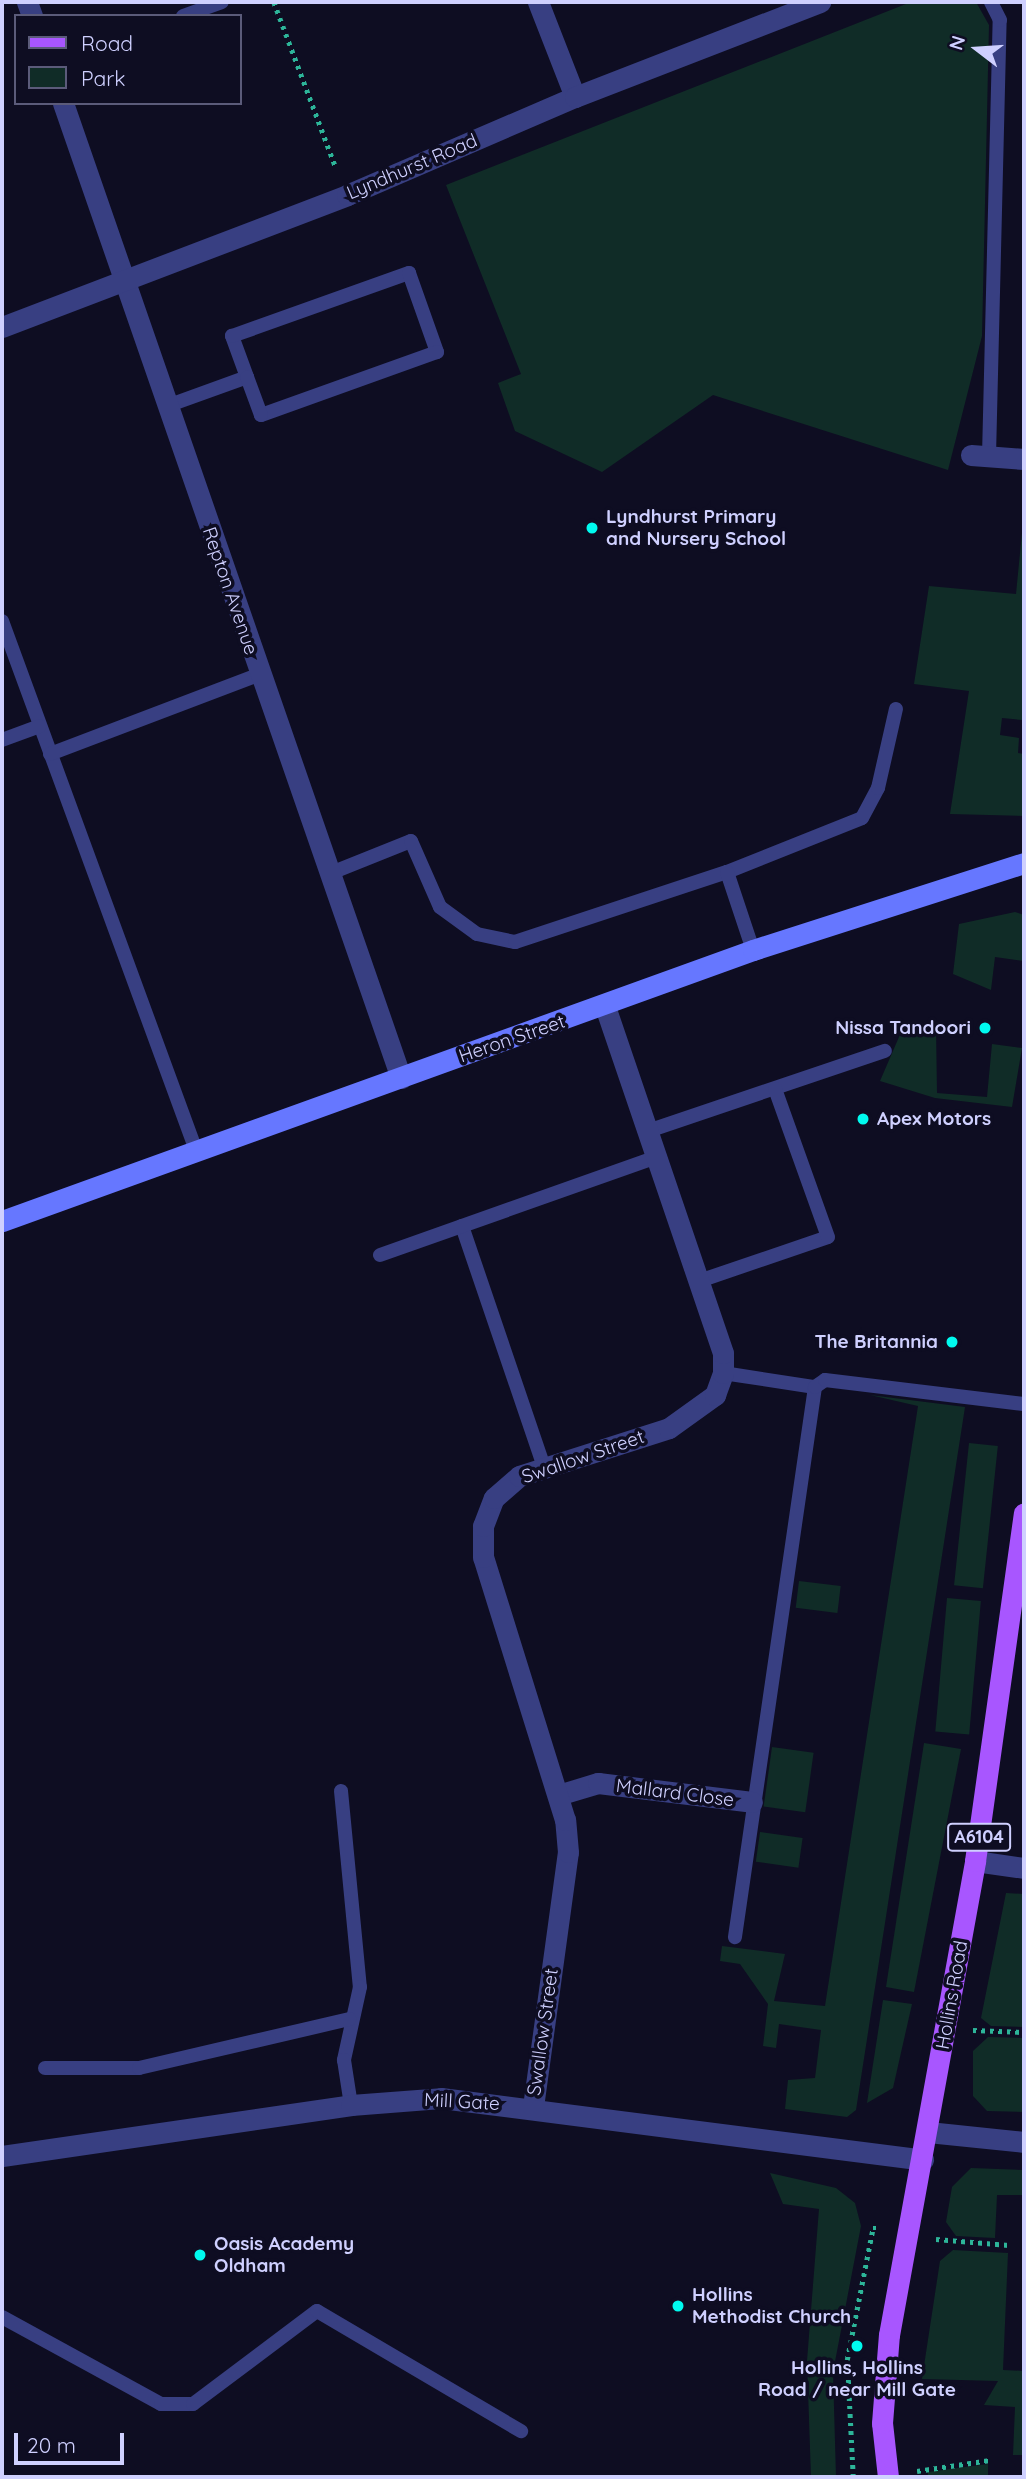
<!DOCTYPE html>
<html>
<head>
<meta charset="utf-8">
<style>
	body { margin:0 }
	#map { position:relative; width:1026px; height:2479px; overflow:hidden; background:#0e0d22; font-family:Quicksand,sans-serif }
	div>[style] { position:absolute }
	[style*='--x'] { left:calc(var(--x)*1px); top:calc(var(--y)*1px); width:calc(var(--w)*1px); rotate:calc(var(--a)*1deg) }
	.green>* { inset:0; background:#102c27; transform-origin:0 0 }
	.path>* { height:4.5px; margin-top:-2.25px; transform-origin:0; background:repeating-linear-gradient(90deg,#2db599 0 3.5px,transparent 0 8.5px) }
	.lane>* { height:14px; margin:-7px; padding:0 7px; transform-origin:7px; border-radius:7px; background:#383f82 }
	.street>* { height:21px; margin:-10.5px; padding:0 10.5px; transform-origin:10.5px; border-radius:10.5px; background:#383f82 }
	.secondary>* { height:21px; margin:-10.5px; padding:0 10.5px; transform-origin:10.5px; border-radius:10.5px; background:#67f }
	.primary>* { height:21px; margin:-10.5px; padding:0 10.5px; transform-origin:10.5px; border-radius:10.5px; background:#a856ff }
	.dots>* { width:19px; height:19px; translate:-50% -50%; box-sizing:border-box; border:4px solid #0e0d22; border-radius:50% }
	span { translate:-50% -50%; white-space:nowrap; text-align:center; line-height:1.15; -webkit-text-stroke:7px #0e0d22; paint-order:stroke }
	.shield-label span { padding:2px 5px; background:#0e0d22; border:2px solid; border-radius:5px; -webkit-text-stroke-width:0 }
	.shield-label { font-size:18px; color:#cfd0ff; font-weight:700 }
	.street-label { font-size:19px; color:#cfd0ff }
	.poi-label { font-size:19px; color:#cfd0ff; font-weight:700 }
	.left { translate:0 -50%; text-align:left }
	.right { translate:-100% -50%; text-align:right }
	.frame { position:absolute; inset:0; border:4px solid #cfd0ff; pointer-events:none }
	.legend { position:absolute; left:14px; top:14px; width:228px; height:91px; box-sizing:border-box; background:#0e0d22; border:2px solid #5b5b7a; margin:0; padding:9px 12px; list-style:none; font-size:21px; color:#cfd0ff }
	.legend li { display:flex; align-items:center; gap:14px; height:35px }
	.legend b { width:35px; border:2px solid #5b5b7a }
	.north { position:absolute; left:942px; top:14px; width:70px; height:70px; -webkit-text-stroke:5px #0e0d22; paint-order:stroke; rotate:287deg; font-size:19px; font-weight:700; line-height:28px; text-align:center; color:#cfd0ff }
	.north::after { content:''; display:block; margin:auto; width:24px; height:32px; background:#cfd0ff; clip-path:polygon(50% 0,100% 100%,50% 72%,0 100%) }
	.scale { position:absolute; left:14px; top:2433px; width:110px; height:32px; box-sizing:border-box; border:4px solid #cfd0ff; border-top:0; padding-left:9px; font-size:21px; line-height:24px; white-space:nowrap; color:#cfd0ff; -webkit-text-stroke:5px #0e0d22; paint-order:stroke }
</style>
</head>
<body>
<div id="map">
	<div class="green">
		<div style="clip-path:polygon(911px 2px,976px 2px,989px 25px,982px 336px,948px 470px,713px 395px,602px 472px,515px 431px,498px 383px,521px 374px,446px 185px)"></div>
		<div style="clip-path:polygon(1024px 512px,1024px 703px,1022px 720px,1002px 718px,1000px 735px,1019px 738px,1018px 753px,1024px 754px,1024px 816px,950px 814px,969px 691px,914px 684px,929px 586px,1016px 594px)"></div>
		<div style="clip-path:polygon(1015px 912px,1024px 915px,1024px 961px,995px 957px,991px 990px,953px 974px,959px 924px)"></div>
		<div style="clip-path:polygon(936px 1027px,937px 1093px,987px 1097px,992px 1044px,1022px 1048px,1012px 1107px,935px 1098px,880px 1081px,902px 1030px)"></div>
		<div style="clip-path:polygon(870px 1395px,965px 1407px,856px 2110px,847px 2117px,785px 2109px,788px 2080px,815px 2078px,821px 2030px,779px 2024px,776px 2048px,763px 2046px,768px 2004px,740px 1964px,720px 1961px,722px 1946px,785px 1954px,774px 2001px,825px 2006px,918px 1406px)"></div>
		<div style="left:969px;top:1443px;width:29px;height:143px;rotate:6deg"></div>
		<div style="left:799px;top:1581px;width:42px;height:27px;rotate:7deg"></div>
		<div style="left:947px;top:1598px;width:34px;height:134px;rotate:5deg"></div>
		<div style="clip-path:polygon(924px 1743px,961px 1749px,914px 1992px,886px 1987px)"></div>
		<div style="left:772px;top:1747px;width:42px;height:60px;rotate:8deg"></div>
		<div style="left:760px;top:1832px;width:43px;height:30px;rotate:8deg"></div>
		<div style="clip-path:polygon(1006px 1893px,1024px 1894px,1024px 2027px,991px 2026px,981px 2018px)"></div>
		<div style="clip-path:polygon(883px 2000px,912px 2004px,893px 2088px,867px 2103px)"></div>
		<div style="clip-path:polygon(988px 2037px,1024px 2038px,1024px 2112px,987px 2111px,973px 2096px,973px 2051px)"></div>
		<div style="clip-path:polygon(971px 2168px,1024px 2170px,1024px 2195px,997px 2195px,995px 2238px,956px 2236px,946px 2222px,952px 2187px)"></div>
		<div style="clip-path:polygon(770px 2173px,836px 2188px,855px 2203px,861px 2226px,833px 2372px,836px 2477px,811px 2477px,807px 2361px,819px 2209px,783px 2204px)"></div>
		<div style="clip-path:polygon(953px 2250px,1008px 2253px,1003px 2370px,1024px 2371px,1024px 2455px,1013px 2455px,1015px 2407px,984px 2405px,998px 2381px,922px 2379px,940px 2261px)"></div>
		<div style="clip-path:polygon(988px 2464px,988px 2477px,928px 2477px,928px 2472px)"></div>
	</div>
	<div class="path">
		<div style="--x:274;--y:2;--w:177;--a:69.5"></div>
		<div style="--x:973;--y:2030;--w:51;--a:2.2"></div>
		<div style="--x:936;--y:2239;--w:73;--a:4.7"></div>
		<div style="--x:917;--y:2471;--w:74;--a:-8.6"></div>
		<div style="--x:853;--y:2477;--w:117;--a:-92.9"></div>
		<div style="--x:847;--y:2360;--w:135;--a:-78.9"></div>
		<div style="--x:873;--y:2228;--w:7;--a:0"></div>
	</div>
	<div class="lane">
		<div style="--x:183;--y:16;--w:41;--a:-19.7"></div>
		<div style="--x:167;--y:406;--w:85;--a:-19.9"></div>
		<div style="--x:247;--y:377;--w:44;--a:-110.1"></div>
		<div style="--x:232;--y:336;--w:188;--a:-19.6"></div>
		<div style="--x:409;--y:273;--w:84;--a:70.5"></div>
		<div style="--x:437;--y:352;--w:187;--a:160.3"></div>
		<div style="--x:261;--y:415;--w:40;--a:-110.2"></div>
		<div style="--x:989;--y:456;--w:436;--a:-88.6"></div>
		<div style="--x:1000;--y:20;--w:20;--a:-117"></div>
		<div style="--x:2;--y:621;--w:567;--a:69.87"></div>
		<div style="--x:2;--y:740;--w:40;--a:-20.2"></div>
		<div style="--x:50;--y:754;--w:222;--a:-20.8"></div>
		<div style="--x:727;--y:872;--w:145;--a:-21.8"></div>
		<div style="--x:862;--y:818;--w:34;--a:-62"></div>
		<div style="--x:878;--y:788;--w:81;--a:-77.2"></div>
		<div style="--x:331;--y:873;--w:86;--a:-21.8"></div>
		<div style="--x:411;--y:841;--w:72;--a:66.3"></div>
		<div style="--x:440;--y:907;--w:46;--a:36.1"></div>
		<div style="--x:477;--y:934;--w:39;--a:12"></div>
		<div style="--x:515;--y:942;--w:223;--a:-18.3"></div>
		<div style="--x:727;--y:872;--w:82;--a:71.6"></div>
		<div style="--x:648;--y:1131;--w:250;--a:-18.7"></div>
		<div style="--x:462;--y:1226;--w:255;--a:71.2"></div>
		<div style="--x:380;--y:1255;--w:294;--a:-19.5"></div>
		<div style="--x:699;--y:1281;--w:136;--a:-18.8"></div>
		<div style="--x:828;--y:1237;--w:157;--a:-109.7"></div>
		<div style="--x:723;--y:1373;--w:93;--a:8.7"></div>
		<div style="--x:815;--y:1387;--w:556;--a:98.28"></div>
		<div style="--x:815;--y:1387;--w:12;--a:-35"></div>
		<div style="--x:825;--y:1380;--w:200;--a:6.9"></div>
		<div style="--x:341;--y:1791;--w:197;--a:84.5"></div>
		<div style="--x:360;--y:1987;--w:75;--a:102.4"></div>
		<div style="--x:344;--y:2060;--w:46;--a:81.2"></div>
		<div style="--x:45;--y:2068;--w:94;--a:0"></div>
		<div style="--x:139;--y:2068;--w:216;--a:-13.1"></div>
		<div style="--x:2;--y:2317;--w:181;--a:28.7"></div>
		<div style="--x:161;--y:2404;--w:32;--a:0"></div>
		<div style="--x:193;--y:2404;--w:155;--a:-36.9"></div>
		<div style="--x:317;--y:2311;--w:237;--a:30.5"></div>
	</div>
	<div class="street">
		<div style="--x:27;--y:2;--w:15;--a:70"></div>
		<div style="--x:538;--y:2;--w:102;--a:68.7"></div>
		<div style="--x:63;--y:103;--w:1032;--a:70.88"></div>
		<div style="--x:2;--y:327;--w:369;--a:-20.9"></div>
		<div style="--x:347;--y:195;--w:248;--a:-23.3"></div>
		<div style="--x:575;--y:97;--w:263;--a:-21.2"></div>
		<div style="--x:971;--y:455;--w:53;--a:4.3"></div>
		<div style="--x:558;--y:1795;--w:42;--a:-16.7"></div>
		<div style="--x:598;--y:1783;--w:155;--a:7"></div>
		<div style="--x:975;--y:1861;--w:49;--a:8.1"></div>
		<div style="--x:533;--y:2107;--w:257;--a:-82.2"></div>
		<div style="--x:568;--y:1852;--w:32;--a:-95"></div>
		<div style="--x:565;--y:1820;--w:275;--a:-107.3"></div>
		<div style="--x:483;--y:1557;--w:31;--a:-90"></div>
		<div style="--x:483;--y:1526;--w:30;--a:-69"></div>
		<div style="--x:494;--y:1498;--w:33;--a:-41"></div>
		<div style="--x:519;--y:1476;--w:157;--a:-17.7"></div>
		<div style="--x:669;--y:1428;--w:57;--a:-35.7"></div>
		<div style="--x:715;--y:1395;--w:23;--a:-70"></div>
		<div style="--x:723;--y:1373;--w:20;--a:-90"></div>
		<div style="--x:723;--y:1353;--w:367;--a:-108.8"></div>
		<div style="--x:928;--y:2132;--w:97;--a:5.9"></div>
		<div style="--x:2;--y:2156;--w:353;--a:-8.3"></div>
		<div style="--x:351;--y:2105;--w:90;--a:-4.4"></div>
		<div style="--x:441;--y:2098;--w:486;--a:7.3"></div>
	</div>
	<div class="secondary">
		<div style="--x:2;--y:1221;--w:798;--a:-19.84"></div>
		<div style="--x:753;--y:950;--w:285;--a:-17.8"></div>
	</div>
	<div class="primary">
		<div style="--x:888;--y:2477;--w:54;--a:-96.3"></div>
		<div style="--x:882;--y:2423;--w:88;--a:-85.5"></div>
		<div style="--x:889;--y:2335;--w:482;--a:-79.7"></div>
		<div style="--x:975;--y:1861;--w:351;--a:-82"></div>
	</div>
	<div class="dots">
		<div style="left:592px;top:528px;background:#00faef"></div>
		<div style="left:985px;top:1028px;background:#00faef"></div>
		<div style="left:863px;top:1119px;background:#00faef"></div>
		<div style="left:952px;top:1342px;background:#00faef"></div>
		<div style="left:200px;top:2255px;background:#00faef"></div>
		<div style="left:678px;top:2306px;background:#00faef"></div>
		<div style="left:857px;top:2346px;background:#00faef"></div>
	</div>
	<div class="shield-label">
		<span style="left:979px;top:1837px">A6104</span>
	</div>
	<div class="street-label">
		<span style="left:412px;top:167px;rotate:-23deg">Lyndhurst Road</span>
		<span style="left:230px;top:591px;rotate:71deg">Repton Avenue</span>
		<span style="left:512px;top:1039px;rotate:-19deg">Heron Street</span>
		<span style="left:583px;top:1457px;rotate:-19deg">Swallow Street</span>
		<span style="left:675px;top:1793px;rotate:7deg">Mallard Close</span>
		<span style="left:952px;top:1995px;rotate:-80deg">Hollins Road</span>
		<span style="left:543px;top:2032px;rotate:-82deg">Swallow Street</span>
		<span style="left:462px;top:2102px;rotate:3deg">Mill Gate</span>
	</div>
	<div class="poi-label">
		<span class="left" style="left:606px;top:528px">Lyndhurst Primary<br>and Nursery School</span>
		<span class="right" style="left:971px;top:1028px">Nissa Tandoori</span>
		<span class="left" style="left:877px;top:1119px">Apex Motors</span>
		<span class="right" style="left:938px;top:1342px">The Britannia</span>
		<span class="left" style="left:214px;top:2255px">Oasis Academy<br>Oldham</span>
		<span class="left" style="left:692px;top:2306px">Hollins<br>Methodist Church</span>
		<span style="left:857px;top:2379px">Hollins, Hollins<br>Road / near Mill Gate</span>
	</div>
	<div class="frame"></div>
	<ul class="legend">
	<li><b style="height:9px;background:#a856ff"></b>Road</li>
	<li><b style="height:19px;background:#102c27"></b>Park</li>
	</ul>
	<div class="north">N</div>
	<div class="scale">20 m</div>
</div>
</body>
</html>
